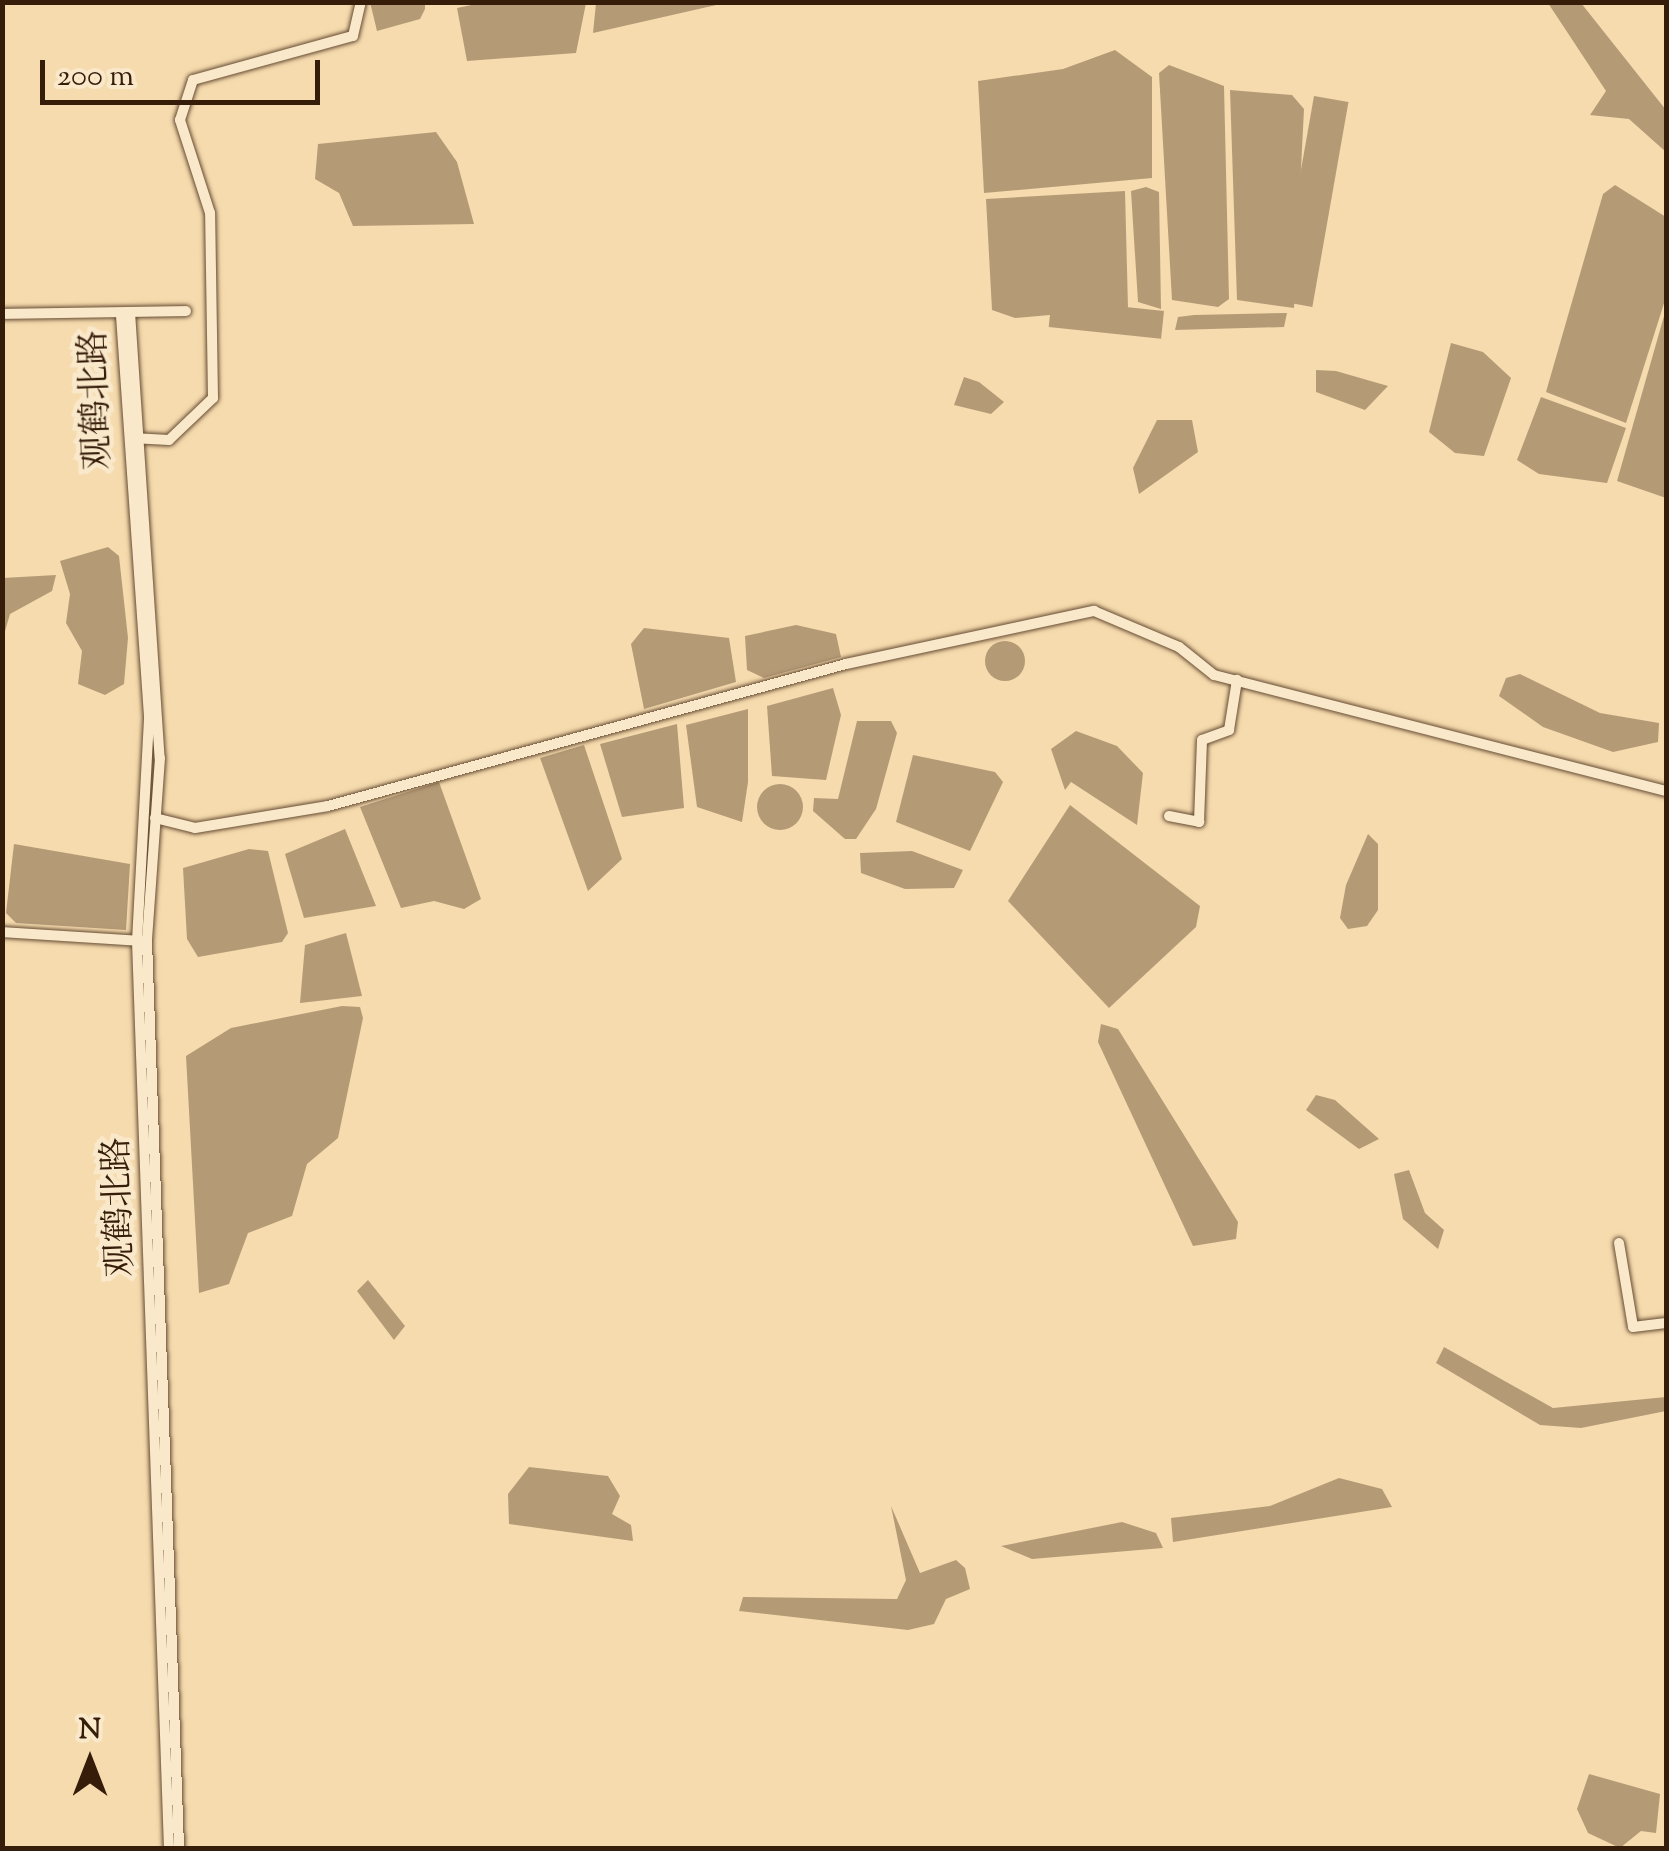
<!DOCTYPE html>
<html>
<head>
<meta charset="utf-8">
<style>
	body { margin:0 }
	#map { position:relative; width:1669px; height:1851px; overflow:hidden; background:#f6dbae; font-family:"Sorts Mill Goudy","Noto Serif SC",serif }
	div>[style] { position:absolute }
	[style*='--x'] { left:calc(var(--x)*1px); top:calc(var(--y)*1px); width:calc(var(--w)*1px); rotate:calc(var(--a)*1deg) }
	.water>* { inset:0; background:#b59a76; transform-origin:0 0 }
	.round { border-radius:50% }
	.roads { filter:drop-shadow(0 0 2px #664c33) drop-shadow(0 0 2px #664c33) }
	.minor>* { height:10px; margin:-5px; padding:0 5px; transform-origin:5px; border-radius:5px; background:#f9e8ca }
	span { translate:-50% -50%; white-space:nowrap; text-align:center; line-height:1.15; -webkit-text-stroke:9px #f9e8ca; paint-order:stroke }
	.street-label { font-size:35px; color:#361d0a }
	.frame { position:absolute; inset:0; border:5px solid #361d0a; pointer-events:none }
	.north { position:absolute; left:40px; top:1711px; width:100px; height:100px; -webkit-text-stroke:8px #f9e8ca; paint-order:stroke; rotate:0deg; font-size:28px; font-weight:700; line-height:40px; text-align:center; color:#361d0a }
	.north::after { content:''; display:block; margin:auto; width:35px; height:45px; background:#361d0a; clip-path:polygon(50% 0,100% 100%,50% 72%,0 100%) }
	.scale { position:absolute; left:40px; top:60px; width:280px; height:45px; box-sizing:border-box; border:5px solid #361d0a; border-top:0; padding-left:12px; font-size:30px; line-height:35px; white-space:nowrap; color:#361d0a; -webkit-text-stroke:8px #f9e8ca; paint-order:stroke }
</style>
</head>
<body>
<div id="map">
	<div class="water">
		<div style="clip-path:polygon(370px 2px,425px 3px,425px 9px,420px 19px,377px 31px)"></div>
		<div style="clip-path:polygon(486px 2px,586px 3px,576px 53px,467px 61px,457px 8px)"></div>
		<div style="clip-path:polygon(596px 3px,596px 2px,725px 3px,593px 33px)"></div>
		<div style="clip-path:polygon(1548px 3px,1581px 3px,1666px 110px,1666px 152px,1629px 119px,1590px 115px,1606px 91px)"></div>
		<div style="clip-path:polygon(1115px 50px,1152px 77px,1152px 178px,984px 193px,978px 81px,1063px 69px)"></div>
		<div style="clip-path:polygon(1169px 65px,1224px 86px,1229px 299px,1218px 307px,1172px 300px,1159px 73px)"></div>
		<div style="clip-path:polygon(1230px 90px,1292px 95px,1304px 109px,1294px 308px,1237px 300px)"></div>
		<div style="left:1314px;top:96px;width:35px;height:208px;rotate:10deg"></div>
		<div style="clip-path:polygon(436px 132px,457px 162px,474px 224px,353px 226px,339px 193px,315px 179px,318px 144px)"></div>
		<div style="clip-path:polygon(1615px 185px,1666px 217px,1666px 297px,1626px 423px,1546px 392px,1603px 194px)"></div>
		<div style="clip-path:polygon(1146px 187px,1159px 192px,1161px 309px,1138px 302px,1131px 191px)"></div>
		<div style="clip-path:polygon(1125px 191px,1128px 308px,1015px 318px,992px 310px,986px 199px)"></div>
		<div style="clip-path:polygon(1666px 309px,1666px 498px,1617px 481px)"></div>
		<div style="left:1164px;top:311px;width:28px;height:113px;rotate:96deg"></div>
		<div style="clip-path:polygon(1287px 313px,1284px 327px,1175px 330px,1178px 317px,1194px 315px)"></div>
		<div style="clip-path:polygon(1451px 343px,1483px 352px,1511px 378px,1484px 456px,1455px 453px,1429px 432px)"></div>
		<div style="clip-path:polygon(1316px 370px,1336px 371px,1388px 386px,1365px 410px,1316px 392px)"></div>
		<div style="clip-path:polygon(964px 377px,979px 382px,1004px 402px,991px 414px,954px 405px)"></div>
		<div style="clip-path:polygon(1541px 397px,1626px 428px,1607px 483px,1539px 474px,1517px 460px)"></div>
		<div style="clip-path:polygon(1157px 420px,1192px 420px,1198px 452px,1139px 494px,1133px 468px)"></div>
		<div style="clip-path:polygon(108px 547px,119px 556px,128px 638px,124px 684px,105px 695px,78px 684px,82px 651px,66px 623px,70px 594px,60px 561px)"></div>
		<div style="clip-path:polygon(56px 575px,52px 591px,10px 614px,3px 638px,3px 578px)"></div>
		<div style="clip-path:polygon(796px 625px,836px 634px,841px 657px,764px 678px,747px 670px,745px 636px)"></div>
		<div style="clip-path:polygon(644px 628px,729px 638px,736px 682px,644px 709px,631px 644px)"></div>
		<div class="round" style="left:985px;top:641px;width:40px;height:40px"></div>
		<div style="clip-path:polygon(1520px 674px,1600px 713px,1659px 723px,1658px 742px,1613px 752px,1543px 727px,1499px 696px,1506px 678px)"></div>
		<div style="clip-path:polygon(833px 688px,841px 715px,826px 780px,772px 776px,767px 706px)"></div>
		<div style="clip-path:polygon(748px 709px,748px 782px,742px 822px,697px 807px,686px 725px)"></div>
		<div style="clip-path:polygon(857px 721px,891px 721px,897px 733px,876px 809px,856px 839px,845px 839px,813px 811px,814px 798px,838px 799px)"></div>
		<div style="clip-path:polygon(677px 724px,684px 808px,622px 817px,600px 744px)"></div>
		<div style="clip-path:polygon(1076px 731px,1117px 746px,1143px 773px,1137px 825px,1071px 782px,1065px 790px,1051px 749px)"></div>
		<div style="clip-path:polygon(584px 745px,622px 859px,588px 891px,540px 758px)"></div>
		<div style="clip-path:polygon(913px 755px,995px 772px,1003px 782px,970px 851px,896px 822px)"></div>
		<div style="clip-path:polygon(439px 782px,481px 899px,464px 909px,434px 901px,401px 908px,360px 807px)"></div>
		<div class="round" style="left:757px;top:784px;width:46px;height:46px"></div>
		<div style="clip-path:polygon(1070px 805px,1200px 906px,1196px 927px,1109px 1008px,1008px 901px)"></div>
		<div style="clip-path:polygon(345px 829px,376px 906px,304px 918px,285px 854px)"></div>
		<div style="clip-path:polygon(1368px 834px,1378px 844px,1378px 910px,1367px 926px,1348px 929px,1340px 918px,1346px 885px)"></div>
		<div style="clip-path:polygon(14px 844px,130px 864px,126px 930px,16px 923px,6px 913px)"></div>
		<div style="clip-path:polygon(249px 849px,268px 851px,288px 933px,282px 942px,198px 957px,187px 939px,183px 868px)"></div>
		<div style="clip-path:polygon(912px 851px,963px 870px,954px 888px,905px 889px,861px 873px,860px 853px)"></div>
		<div style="clip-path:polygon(346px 933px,362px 996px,300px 1003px,305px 945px)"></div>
		<div style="clip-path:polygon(342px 1006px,360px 1007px,363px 1018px,338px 1138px,307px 1164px,292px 1216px,248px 1233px,229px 1284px,199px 1293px,186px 1056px,231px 1028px)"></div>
		<div style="clip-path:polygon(1101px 1024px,1118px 1029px,1238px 1222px,1236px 1239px,1193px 1246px,1098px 1042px)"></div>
		<div style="clip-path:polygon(1316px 1095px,1335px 1100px,1379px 1139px,1359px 1149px,1306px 1110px)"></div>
		<div style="clip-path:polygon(1409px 1170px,1425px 1213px,1444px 1230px,1438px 1249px,1403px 1219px,1394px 1174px)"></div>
		<div style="clip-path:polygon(368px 1280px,405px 1326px,394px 1340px,357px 1291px)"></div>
		<div style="clip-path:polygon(1444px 1347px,1553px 1408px,1666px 1397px,1666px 1411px,1581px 1428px,1540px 1425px,1436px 1363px)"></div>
		<div style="clip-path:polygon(529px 1467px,608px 1476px,620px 1496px,612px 1514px,631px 1525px,633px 1541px,509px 1524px,508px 1494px)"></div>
		<div style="clip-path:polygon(1339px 1478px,1382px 1489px,1392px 1507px,1173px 1542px,1171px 1518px,1270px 1506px)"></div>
		<div style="clip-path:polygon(891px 1506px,920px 1573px,956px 1560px,965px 1568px,970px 1589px,946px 1599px,934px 1624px,908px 1630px,739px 1611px,743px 1597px,897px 1599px,906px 1580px)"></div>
		<div style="clip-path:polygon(1122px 1522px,1156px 1533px,1163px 1548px,1032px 1559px,1001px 1546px)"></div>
		<div style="clip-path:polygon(1589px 1774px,1660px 1794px,1656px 1833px,1641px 1831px,1620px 1848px,1588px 1833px,1577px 1809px)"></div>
	</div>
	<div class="roads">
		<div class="minor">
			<div style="--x:2;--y:314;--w:184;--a:-0.9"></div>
			<div style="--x:132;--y:438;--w:37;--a:3"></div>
			<div style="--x:169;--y:440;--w:61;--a:-43.7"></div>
			<div style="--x:213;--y:398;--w:185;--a:-90.9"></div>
			<div style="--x:210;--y:213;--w:98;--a:-107.9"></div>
			<div style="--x:180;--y:120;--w:42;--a:-72"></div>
			<div style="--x:193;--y:80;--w:166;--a:-15.4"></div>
			<div style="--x:353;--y:36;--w:35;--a:-77"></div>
			<div style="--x:1169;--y:816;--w:31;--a:11"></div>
			<div style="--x:1199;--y:822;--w:82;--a:-87.9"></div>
			<div style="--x:1202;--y:740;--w:29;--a:-20"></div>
			<div style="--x:1229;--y:730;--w:51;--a:-80.9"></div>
			<div style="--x:155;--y:818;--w:41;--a:14"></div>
			<div style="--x:195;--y:828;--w:135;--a:-9.4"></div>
			<div style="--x:328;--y:806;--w:537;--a:-15.33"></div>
			<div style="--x:846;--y:664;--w:254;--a:-12.1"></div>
			<div style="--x:1094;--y:611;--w:92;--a:23"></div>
			<div style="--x:1179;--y:647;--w:45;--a:38.7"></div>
			<div style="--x:1214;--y:675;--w:467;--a:14.4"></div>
			<div style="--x:2;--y:932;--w:139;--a:3.7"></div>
			<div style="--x:1619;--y:1243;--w:85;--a:80.5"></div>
			<div style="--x:1633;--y:1327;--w:33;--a:-7"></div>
			<div style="--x:169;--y:1848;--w:908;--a:-92.02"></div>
			<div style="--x:137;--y:941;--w:225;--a:-86.9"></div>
			<div style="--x:149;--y:716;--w:404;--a:-94"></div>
			<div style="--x:121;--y:313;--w:9;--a:-6"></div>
			<div style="--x:130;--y:312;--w:447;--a:86.2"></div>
			<div style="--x:160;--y:758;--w:182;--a:94.1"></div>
			<div style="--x:147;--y:940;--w:909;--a:87.98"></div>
		</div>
	</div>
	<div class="street-label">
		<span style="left:98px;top:400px;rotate:-92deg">观鹤北路</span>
		<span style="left:121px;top:1207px;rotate:-92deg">观鹤北路</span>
	</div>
	<div class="frame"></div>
	<div class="north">N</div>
	<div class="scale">200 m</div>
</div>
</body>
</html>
